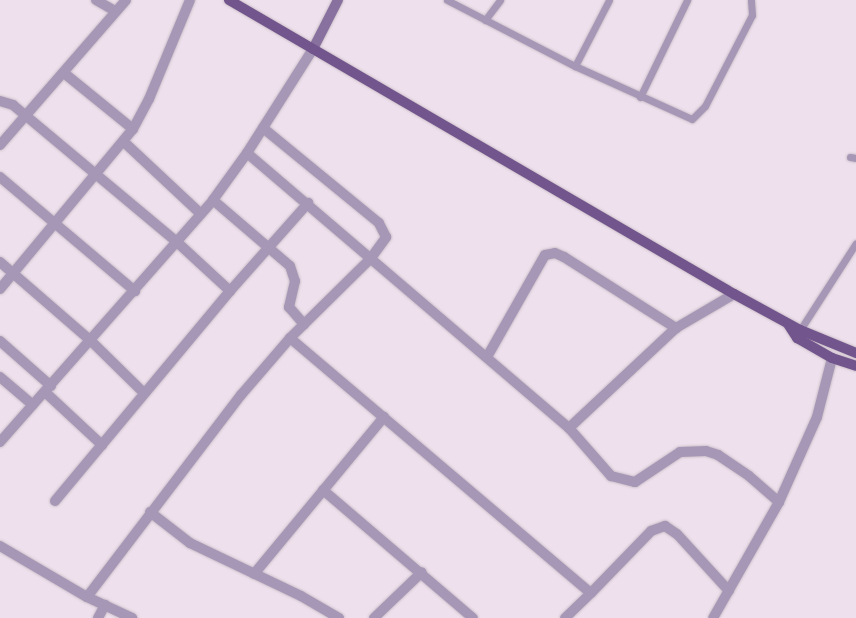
<!DOCTYPE html>
<html>
<head>
<meta charset="utf-8">
<style>
	body { margin:0 }
	#map { position:relative; width:856px; height:618px; overflow:hidden; background:#eee0ec; font-family:"Exo 2",sans-serif }
	div>[style] { position:absolute }
	[style*='--x'] { left:calc(var(--x)*1px); top:calc(var(--y)*1px); width:calc(var(--w)*1px); rotate:calc(var(--a)*1deg) }
	.roads { filter:drop-shadow(0 0 1px #cbbfc9) drop-shadow(0 0 1px #cbbfc9) }
	.lane>* { height:7px; margin:-3.5px; padding:0 3.5px; transform-origin:3.5px; border-radius:3.5px; background:#a797b6 }
	.street>* { height:10px; margin:-5px; padding:0 5px; transform-origin:5px; border-radius:5px; background:#a797b6 }
	.secondary>* { height:10px; margin:-5px; padding:0 5px; transform-origin:5px; border-radius:5px; background:#88719e }
	.primary>* { height:10px; margin:-5px; padding:0 5px; transform-origin:5px; border-radius:5px; background:#72558c }
	span { translate:-50% -50%; white-space:nowrap; text-align:center; line-height:1.15; -webkit-text-stroke:4px #fbedf9; paint-order:stroke }
</style>
</head>
<body>
<div id="map">
	<div class="roads">
		<div class="lane">
			<div style="--x:447;--y:0;--w:144;--a:27.3"></div>
			<div style="--x:575;--y:66;--w:128;--a:24.4"></div>
			<div style="--x:692;--y:119;--w:18;--a:-45"></div>
			<div style="--x:705;--y:106;--w:102;--a:-62.7"></div>
			<div style="--x:752;--y:15;--w:15;--a:-94"></div>
			<div style="--x:485;--y:20;--w:25;--a:-53"></div>
			<div style="--x:575;--y:66;--w:74;--a:-62.7"></div>
			<div style="--x:640;--y:97;--w:108;--a:-64.1"></div>
			<div style="--x:850;--y:157;--w:6;--a:9"></div>
			<div style="--x:800;--y:330;--w:103;--a:-57.2"></div>
		</div>
		<div class="street">
			<div style="--x:96;--y:0;--w:22;--a:30"></div>
			<div style="--x:64;--y:73;--w:89;--a:39.1"></div>
			<div style="--x:0;--y:101;--w:14;--a:17"></div>
			<div style="--x:13;--y:105;--w:215;--a:39.9"></div>
			<div style="--x:178;--y:243;--w:71;--a:42.7"></div>
			<div style="--x:124;--y:142;--w:105;--a:43.1"></div>
			<div style="--x:0;--y:145;--w:192;--a:-49"></div>
			<div style="--x:247;--y:153;--w:423;--a:40.5"></div>
			<div style="--x:569;--y:428;--w:64;--a:48.8"></div>
			<div style="--x:611;--y:476;--w:25;--a:14"></div>
			<div style="--x:635;--y:482;--w:54;--a:-33.7"></div>
			<div style="--x:680;--y:452;--w:26;--a:-2"></div>
			<div style="--x:706;--y:451;--w:13;--a:18"></div>
			<div style="--x:718;--y:455;--w:37;--a:34"></div>
			<div style="--x:749;--y:476;--w:40;--a:41"></div>
			<div style="--x:779;--y:502;--w:133;--a:119.6"></div>
			<div style="--x:0;--y:177;--w:177;--a:40.2"></div>
			<div style="--x:213;--y:200;--w:101;--a:40.6"></div>
			<div style="--x:290;--y:266;--w:16;--a:72"></div>
			<div style="--x:295;--y:281;--w:27;--a:103"></div>
			<div style="--x:289;--y:307;--w:23;--a:49"></div>
			<div style="--x:0;--y:262;--w:119;--a:40.9"></div>
			<div style="--x:90;--y:340;--w:76;--a:44.5"></div>
			<div style="--x:0;--y:289;--w:208;--a:-50.3"></div>
			<div style="--x:133;--y:129;--w:34;--a:-62"></div>
			<div style="--x:149;--y:99;--w:107;--a:-67.5"></div>
			<div style="--x:290;--y:338;--w:394;--a:40.3"></div>
			<div style="--x:591;--y:593;--w:36;--a:136"></div>
			<div style="--x:0;--y:341;--w:68;--a:41.4"></div>
			<div style="--x:487;--y:357;--w:117;--a:-60.4"></div>
			<div style="--x:545;--y:255;--w:10;--a:-11"></div>
			<div style="--x:555;--y:253;--w:10;--a:24"></div>
			<div style="--x:564;--y:257;--w:133;--a:32.4"></div>
			<div style="--x:0;--y:377;--w:43;--a:40.3"></div>
			<div style="--x:45;--y:392;--w:78;--a:42.9"></div>
			<div style="--x:569;--y:428;--w:146;--a:-43.1"></div>
			<div style="--x:676;--y:328;--w:67;--a:-30.4"></div>
			<div style="--x:0;--y:442;--w:322;--a:-48.6"></div>
			<div style="--x:213;--y:200;--w:58;--a:-54.1"></div>
			<div style="--x:247;--y:153;--w:123;--a:-57.6"></div>
			<div style="--x:323;--y:490;--w:197;--a:40.5"></div>
			<div style="--x:55;--y:501;--w:273;--a:-50.2"></div>
			<div style="--x:230;--y:291;--w:118;--a:-48.4"></div>
			<div style="--x:779;--y:502;--w:93;--a:-65.9"></div>
			<div style="--x:817;--y:417;--w:61;--a:-75.7"></div>
			<div style="--x:150;--y:512;--w:51;--a:37.8"></div>
			<div style="--x:190;--y:543;--w:123;--a:25.5"></div>
			<div style="--x:301;--y:596;--w:44;--a:30.1"></div>
			<div style="--x:0;--y:546;--w:101;--a:30.4"></div>
			<div style="--x:87;--y:597;--w:50;--a:25"></div>
			<div style="--x:254;--y:574;--w:204;--a:-50.4"></div>
			<div style="--x:591;--y:593;--w:86;--a:-45.9"></div>
			<div style="--x:651;--y:531;--w:15;--a:-20"></div>
			<div style="--x:665;--y:526;--w:14;--a:34"></div>
			<div style="--x:677;--y:534;--w:77;--a:47.6"></div>
			<div style="--x:87;--y:597;--w:254;--a:-52.7"></div>
			<div style="--x:241;--y:395;--w:75;--a:-49.3"></div>
			<div style="--x:290;--y:338;--w:114;--a:-44.6"></div>
			<div style="--x:371;--y:258;--w:26;--a:-54"></div>
			<div style="--x:386;--y:237;--w:16;--a:-117"></div>
			<div style="--x:379;--y:223;--w:150;--a:-140.7"></div>
			<div style="--x:98;--y:618;--w:15;--a:-62"></div>
			<div style="--x:374;--y:618;--w:66;--a:-43.8"></div>
		</div>
		<div class="secondary">
			<div style="--x:313;--y:49;--w:55;--a:-63"></div>
		</div>
		<div class="primary">
			<div style="--x:229;--y:0;--w:584;--a:30.21"></div>
			<div style="--x:734;--y:294;--w:75;--a:28.6"></div>
			<div style="--x:800;--y:330;--w:61;--a:22.3"></div>
			<div style="--x:788;--y:324;--w:17;--a:57"></div>
			<div style="--x:797;--y:338;--w:40;--a:29.7"></div>
			<div style="--x:832;--y:358;--w:25;--a:18"></div>
		</div>
	</div>
</div>
</body>
</html>
